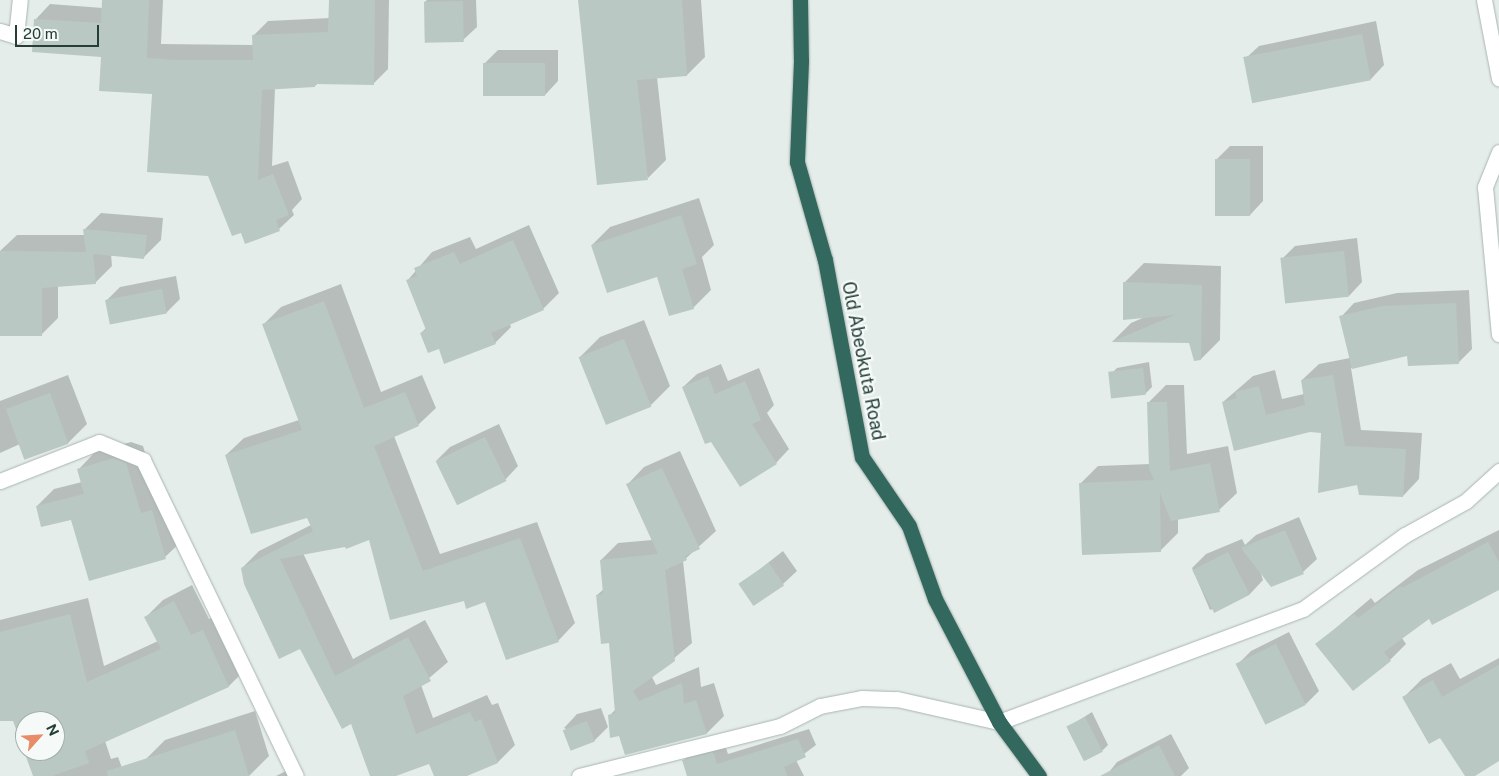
<!DOCTYPE html>
<html>
<head>
<meta charset="utf-8">
<style>
	body { margin:0 }
	#map { position:relative; width:1499px; height:776px; overflow:hidden; background:#e5edea; font-family:"Public Sans",sans-serif }
	div>[style] { position:absolute }
	[style*='--x'] { left:calc(var(--x)*1px); top:calc(var(--y)*1px); width:calc(var(--w)*1px); rotate:calc(var(--a)*1deg) }
	.shadow>* { inset:0; background:#0003 }
	.building>* { inset:0; background:#bac8c3; transform-origin:0 0 }
	.roads { filter:drop-shadow(0 0 1px #a8b5b1) drop-shadow(0 0 1px #a8b5b1) }
	.street>* { height:15px; margin:-7.5px; padding:0 7.5px; transform-origin:7.5px; border-radius:7.5px; background:#fff }
	.highway>* { height:15px; margin:-7.5px; padding:0 7.5px; transform-origin:7.5px; border-radius:7.5px; background:#33685f }
	span { translate:-50% -50%; white-space:nowrap; text-align:center; line-height:1.15; -webkit-text-stroke:4.5px #f5faf8; paint-order:stroke }
	.street-label { font-size:18px; color:#253e38 }
	.north { position:absolute; left:15px; top:711px; width:50px; height:50px; box-sizing:border-box; background:#f5faf8; border:1px solid #a2afab; border-radius:50%; rotate:64deg; font-size:14px; font-weight:700; line-height:20px; text-align:center; color:#253e38 }
	.north::after { content:''; display:block; margin:auto; width:18px; height:22px; background:#e88b68; clip-path:polygon(50% 0,100% 100%,50% 72%,0 100%) }
	.scale { position:absolute; left:15px; top:25px; width:84px; height:22px; box-sizing:border-box; border:2px solid #253e38; border-top:0; padding-left:6px; font-size:15px; line-height:18px; white-space:nowrap; color:#253e38; -webkit-text-stroke:4px #f5faf8; paint-order:stroke }
</style>
</head>
<body>
<div id="map">
	<div class="shadow">
		<div style="clip-path:polygon(103px 0,163px 0,161px 44px,254px 45px,254px 35px,268px 21px,330px 18px,330px 0,389px 0,388px 69px,373px 84px,318px 83px,315px 86px,275px 88px,272px 166px,288px 161px,302px 199px,292px 210px,294px 215px,279px 229px,241px 231px,209px 175px,153px 93px,102px 56px,36px 19px,50px 4px,103px 8px)"></div>
		<div style="clip-path:polygon(427px 0,476px 0,477px 27px,463px 40px,425px 2px)"></div>
		<div style="clip-path:polygon(579px 0,701px 0,705px 57px,687px 75px,657px 77px,666px 160px,648px 178px)"></div>
		<div style="clip-path:polygon(1376px 21px,1384px 65px,1371px 79px,1245px 59px,1259px 46px)"></div>
		<div style="clip-path:polygon(498px 50px,558px 50px,558px 81px,545px 95px,484px 64px)"></div>
		<div style="clip-path:polygon(1230px 146px,1263px 146px,1263px 201px,1250px 215px,1216px 160px)"></div>
		<div style="clip-path:polygon(699px 198px,714px 245px,702px 257px,711px 290px,693px 308px,658px 275px,592px 245px,610px 227px)"></div>
		<div style="clip-path:polygon(101px 213px,163px 218px,161px 240px,144px 257px,111px 254px,112px 266px,95px 283px,58px 286px,58px 318px,41px 335px,0 251px,17px 235px,85px 235px,84px 230px)"></div>
		<div style="clip-path:polygon(529px 225px,559px 293px,543px 309px,510px 324px,511px 327px,495px 343px,439px 347px,421px 333px,426px 328px,407px 281px,432px 252px,470px 237px,476px 249px)"></div>
		<div style="clip-path:polygon(1357px 238px,1362px 282px,1349px 296px,1282px 259px,1295px 246px)"></div>
		<div style="clip-path:polygon(1144px 263px,1221px 266px,1220px 340px,1201px 359px,1190px 342px,1113px 341px,1131px 323px,1145px 317px,1124px 283px)"></div>
		<div style="clip-path:polygon(176px 276px,180px 299px,166px 313px,106px 301px,120px 287px)"></div>
		<div style="clip-path:polygon(341px 284px,381px 392px,422px 375px,436px 408px,418px 425px,394px 436px,440px 554px,537px 522px,575px 623px,558px 641px,486px 601px,464px 599px,370px 538px,303px 553px,353px 659px,425px 620px,448px 662px,421px 685px,433px 718px,487px 695px,492px 705px,498px 703px,515px 745px,498px 762px,464px 776px,436px 776px,430px 763px,392px 776px,372px 776px,352px 722px,242px 568px,259px 551px,311px 525px,308px 516px,226px 455px,244px 438px,299px 420px,264px 324px,281px 307px)"></div>
		<div style="clip-path:polygon(1469px 290px,1472px 349px,1458px 363px,1409px 355px,1351px 368px,1361px 430px,1422px 433px,1419px 479px,1403px 496px,1322px 431px,1310px 431px,1223px 402px,1253px 376px,1275px 370px,1282px 399px,1304px 394px,1302px 380px,1319px 364px,1350px 358px,1341px 317px,1354px 303px,1397px 293px)"></div>
		<div style="clip-path:polygon(644px 320px,670px 386px,650px 406px,580px 357px,600px 337px)"></div>
		<div style="clip-path:polygon(1149px 362px,1152px 387px,1145px 394px,1110px 375px,1117px 368px)"></div>
		<div style="clip-path:polygon(721px 364px,728px 381px,759px 368px,774px 405px,767px 413px,789px 449px,776px 463px,683px 387px,697px 374px)"></div>
		<div style="clip-path:polygon(68px 375px,87px 424px,68px 443px,20px 444px,0 453px,0 401px)"></div>
		<div style="clip-path:polygon(1166px 385px,1184px 385px,1187px 454px,1228px 446px,1237px 493px,1219px 510px,1178px 519px,1178px 533px,1160px 551px,1081px 483px,1098px 466px,1150px 464px,1148px 403px)"></div>
		<div style="clip-path:polygon(499px 424px,518px 466px,505px 480px,437px 460px,450px 447px)"></div>
		<div style="clip-path:polygon(131px 442px,143px 446px,158px 497px,169px 494px,183px 540px,165px 557px,37px 506px,54px 489px,82px 482px,78px 470px,95px 452px)"></div>
		<div style="clip-path:polygon(680px 451px,716px 531px,683px 561px,692px 643px,652px 677px,656px 685px,699px 667px,701px 687px,714px 683px,724px 716px,707px 733px,619px 734px,609px 716px,616px 709px,610px 642px,597px 595px,604px 589px,601px 560px,618px 543px,652px 540px,627px 485px,644px 467px)"></div>
		<div style="clip-path:polygon(1299px 517px,1317px 559px,1303px 572px,1260px 571px,1263px 580px,1250px 594px,1210px 610px,1192px 568px,1206px 554px,1242px 539px,1245px 545px,1256px 535px)"></div>
		<div style="clip-path:polygon(1499px 530px,1499px 589px,1430px 617px,1402px 638px,1406px 644px,1390px 660px,1317px 644px,1371px 598px,1375px 603px,1418px 570px)"></div>
		<div style="clip-path:polygon(783px 551px,797px 571px,783px 584px,741px 584px)"></div>
		<div style="clip-path:polygon(192px 585px,209px 619px,221px 613px,246px 669px,229px 686px,105px 741px,111px 759px,118px 757px,125px 776px,35px 776px,26px 751px,55px 751px,55px 721px,25px 721px,25px 749px,6px 698px,0 699px,0 620px,88px 598px,104px 666px,158px 641px,146px 617px,163px 600px)"></div>
		<div style="clip-path:polygon(1289px 632px,1319px 691px,1306px 704px,1238px 664px,1251px 651px)"></div>
		<div style="clip-path:polygon(1499px 658px,1499px 759px,1472px 776px,1467px 776px,1441px 736px,1404px 697px,1422px 679px,1451px 663px,1460px 679px)"></div>
		<div style="clip-path:polygon(601px 708px,608px 727px,594px 741px,564px 728px,577px 714px)"></div>
		<div style="clip-path:polygon(255px 711px,269px 756px,249px 776px,150px 776px,145px 760px,165px 740px)"></div>
		<div style="clip-path:polygon(1092px 712px,1108px 745px,1102px 751px,1068px 727px)"></div>
		<div style="clip-path:polygon(809px 729px,816px 745px,796px 760px,804px 776px,689px 776px,684px 760px,694px 750px,724px 742px,728px 754px)"></div>
		<div style="clip-path:polygon(1171px 734px,1189px 768px,1181px 776px,1106px 776px,1117px 762px)"></div>
		<div style="clip-path:polygon(286px 771px,289px 776px,276px 776px)"></div>
	</div>
	<div class="building">
		<div style="clip-path:polygon(102px 0,149px 0,147px 58px,175px 60px,253px 60px,252px 35px,328px 32px,329px 0,375px 0,374px 85px,315px 84px,315px 87px,262px 90px,258px 180px,273px 174px,289px 215px,276px 220px,280px 231px,245px 244px,241px 233px,232px 236px,208px 176px,147px 172px,152px 94px,99px 91px,101px 57px,32px 52px,34px 19px,101px 23px)"></div>
		<div style="clip-path:polygon(578px 0,682px 0,687px 76px,637px 80px,648px 180px,597px 185px)"></div>
		<div style="left:463px;top:1px;width:41px;height:39px;rotate:89deg"></div>
		<div style="left:1362px;top:34px;width:47px;height:121px;rotate:79deg"></div>
		<div style="left:545px;top:63px;width:33px;height:62px;rotate:90deg"></div>
		<div style="left:1215px;top:159px;width:35px;height:57px"></div>
		<div style="clip-path:polygon(681px 215px,697px 264px,682px 269px,694px 309px,669px 316px,657px 277px,607px 293px,591px 245px)"></div>
		<div style="clip-path:polygon(83px 229px,147px 235px,144px 259px,93px 254px,96px 284px,42px 288px,42px 336px,0 336px,0 251px,86px 252px)"></div>
		<div style="clip-path:polygon(513px 240px,544px 310px,491px 333px,496px 344px,444px 364px,439px 349px,428px 353px,420px 333px,426px 330px,406px 280px,417px 276px,414px 268px,454px 252px,460px 264px)"></div>
		<div style="left:1344px;top:251px;width:46px;height:64px;rotate:84deg"></div>
		<div style="clip-path:polygon(1123px 282px,1202px 285px,1201px 360px,1194px 361px,1189px 343px,1111px 342px,1175px 315px,1123px 320px)"></div>
		<div style="left:162px;top:289px;width:25px;height:58px;rotate:79deg"></div>
		<div style="clip-path:polygon(324px 301px,364px 408px,405px 392px,419px 426px,374px 446px,423px 571px,520px 538px,559px 642px,506px 660px,485px 602px,466px 609px,464px 601px,390px 620px,369px 540px,346px 549px,345px 547px,280px 559px,335px 676px,408px 637px,431px 681px,403px 696px,416px 734px,470px 712px,475px 722px,481px 719px,498px 763px,467px 776px,434px 776px,429px 764px,396px 776px,370px 776px,351px 724px,342px 729px,300px 649px,279px 659px,244px 584px,241px 568px,313px 531px,307px 518px,251px 534px,225px 455px,302px 430px,262px 324px)"></div>
		<div style="clip-path:polygon(1456px 303px,1459px 364px,1408px 366px,1407px 356px,1352px 369px,1339px 316px,1383px 306px)"></div>
		<div style="left:624px;top:339px;width:73px;height:49px;rotate:68deg"></div>
		<div style="left:1143px;top:368px;width:27px;height:35px;rotate:84deg"></div>
		<div style="clip-path:polygon(1333px 375px,1345px 446px,1406px 449px,1403px 497px,1359px 495px,1357px 485px,1318px 493px,1321px 433px,1310px 432px,1234px 451px,1222px 402px,1237px 398px,1235px 392px,1259px 386px,1266px 415px,1305px 405px,1301px 380px)"></div>
		<div style="clip-path:polygon(708px 376px,715px 394px,745px 381px,761px 420px,752px 424px,777px 464px,740px 487px,711px 442px,705px 444px,682px 387px)"></div>
		<div style="left:50px;top:393px;width:54px;height:47px;rotate:70deg"></div>
		<div style="clip-path:polygon(1147px 402px,1167px 402px,1170px 471px,1210px 463px,1220px 512px,1171px 521px,1160px 493px,1161px 552px,1082px 555px,1079px 483px,1154px 480px,1149px 468px)"></div>
		<div style="left:485px;top:437px;width:49px;height:55px;rotate:64deg"></div>
		<div style="clip-path:polygon(114px 458px,126px 463px,141px 513px,152px 510px,166px 559px,89px 581px,71px 520px,41px 527px,36px 506px,84px 494px,77px 469px)"></div>
		<div style="clip-path:polygon(662px 468px,700px 549px,685px 556px,687px 560px,665px 570px,675px 661px,633px 691px,639px 701px,682px 683px,684px 704px,696px 700px,707px 734px,625px 755px,619px 736px,610px 738px,608px 715px,615px 713px,609px 643px,601px 644px,596px 595px,603px 594px,600px 560px,658px 554px,626px 484px)"></div>
		<div style="clip-path:polygon(1285px 530px,1304px 574px,1271px 587px,1241px 548px)"></div>
		<div style="clip-path:polygon(1488px 542px,1499px 562px,1499px 590px,1432px 625px,1429px 619px,1384px 652px,1391px 661px,1353px 691px,1315px 644px,1354px 614px,1358px 618px,1401px 586px,1402px 588px)"></div>
		<div style="left:1228px;top:552px;width:48px;height:40px;rotate:63deg"></div>
		<div style="left:769px;top:563px;width:27px;height:37px;rotate:56deg"></div>
		<div style="clip-path:polygon(evenodd,174px 601px,191px 635px,203px 630px,229px 687px,85px 751px,89px 763px,52px 776px,33px 776px,13px 721px,0 721px,0 632px,70px 614px,87px 682px,161px 649px,144px 617px,174px 601px,25px 721px,55px 721px,55px 751px,25px 751px,25px 721px)"></div>
		<div style="left:1276px;top:644px;width:68px;height:45px;rotate:64deg"></div>
		<div style="clip-path:polygon(1499px 665px,1499px 761px,1475px 776px,1465px 776px,1440px 738px,1429px 744px,1402px 697px,1433px 680px,1442px 697px)"></div>
		<div style="left:1085px;top:717px;width:39px;height:21px;rotate:63deg"></div>
		<div style="left:587px;top:721px;width:22px;height:26px;rotate:69deg"></div>
		<div style="clip-path:polygon(235px 730px,249px 776px,108px 776px,107px 771px)"></div>
		<div style="clip-path:polygon(798px 739px,806px 757px,784px 767px,787px 776px,687px 776px,682px 760px,713px 752px,717px 764px)"></div>
		<div style="clip-path:polygon(1159px 745px,1175px 776px,1100px 776px)"></div>
	</div>
	<div class="roads">
		<div class="street">
			<div style="--x:1484;--y:0;--w:80;--a:79.2"></div>
			<div style="--x:0;--y:31;--w:17;--a:17"></div>
			<div style="--x:16;--y:36;--w:36;--a:-84"></div>
			<div style="--x:1499;--y:152;--w:38;--a:112"></div>
			<div style="--x:1485;--y:187;--w:148;--a:84.6"></div>
			<div style="--x:0;--y:481;--w:106;--a:-21.5"></div>
			<div style="--x:99;--y:442;--w:48;--a:22.2"></div>
			<div style="--x:143;--y:460;--w:351;--a:64.2"></div>
			<div style="--x:579;--y:776;--w:207;--a:-14"></div>
			<div style="--x:780;--y:726;--w:45;--a:-26.6"></div>
			<div style="--x:820;--y:706;--w:43;--a:-10.8"></div>
			<div style="--x:862;--y:698;--w:35;--a:2"></div>
			<div style="--x:897;--y:699;--w:105;--a:12.7"></div>
			<div style="--x:999;--y:722;--w:324;--a:-20.4"></div>
			<div style="--x:1303;--y:609;--w:126;--a:-36"></div>
			<div style="--x:1405;--y:535;--w:70;--a:-29.1"></div>
			<div style="--x:1466;--y:501;--w:45;--a:-42.3"></div>
		</div>
		<div class="highway">
			<div style="--x:800;--y:0;--w:61;--a:89.1"></div>
			<div style="--x:801;--y:61;--w:101;--a:92.3"></div>
			<div style="--x:797;--y:162;--w:102;--a:74.1"></div>
			<div style="--x:825;--y:260;--w:200;--a:79.4"></div>
			<div style="--x:862;--y:457;--w:83;--a:55.7"></div>
			<div style="--x:909;--y:526;--w:77;--a:70.4"></div>
			<div style="--x:935;--y:599;--w:139;--a:62.5"></div>
			<div style="--x:999;--y:722;--w:67;--a:53.5"></div>
		</div>
	</div>
	<div class="street-label">
		<span style="left:863px;top:361px;rotate:79deg">Old Abeokuta Road</span>
	</div>
	<div class="north">N</div>
	<div class="scale">20 m</div>
</div>
</body>
</html>
